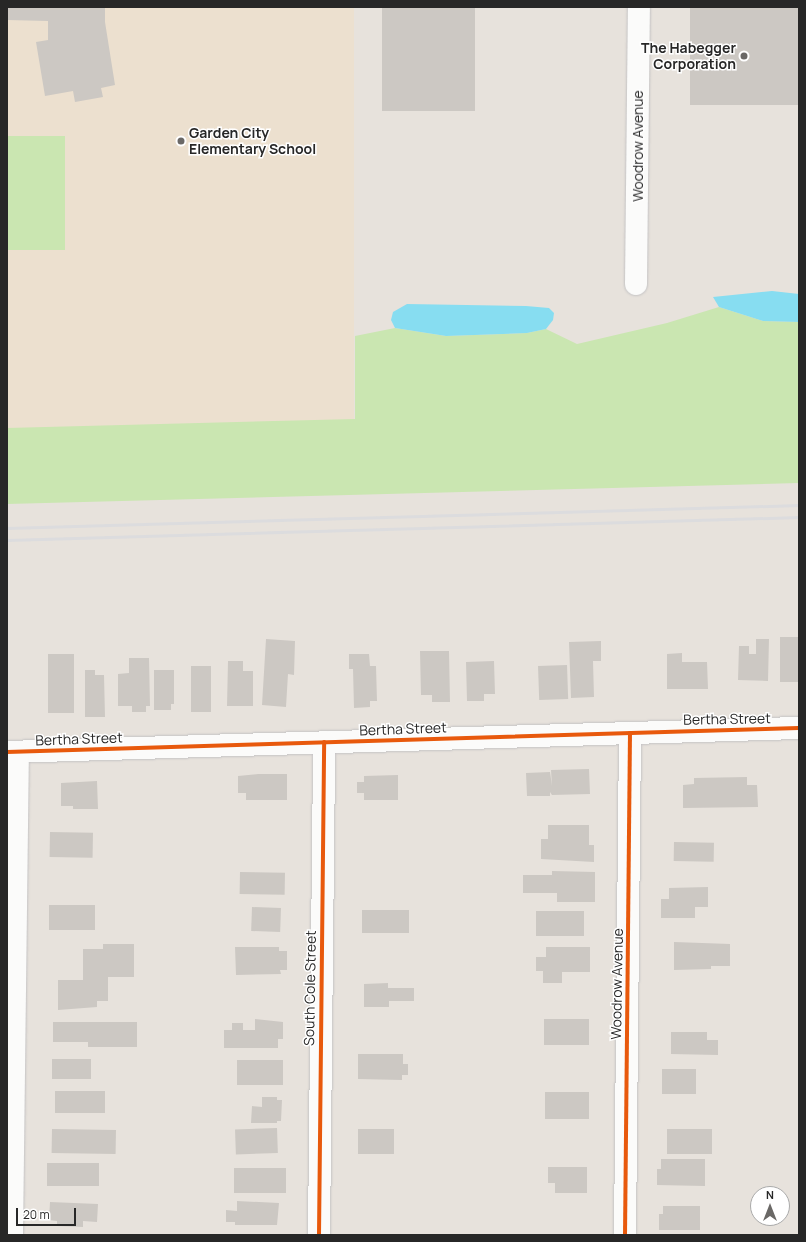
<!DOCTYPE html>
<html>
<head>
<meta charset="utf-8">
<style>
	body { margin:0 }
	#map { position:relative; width:806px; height:1242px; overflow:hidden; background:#e7e2dc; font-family:Manrope,sans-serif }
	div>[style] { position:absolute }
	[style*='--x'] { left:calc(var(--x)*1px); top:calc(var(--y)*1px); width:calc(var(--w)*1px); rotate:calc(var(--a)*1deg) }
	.education>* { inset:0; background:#ece0cf; transform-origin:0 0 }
	.green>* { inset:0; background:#cae6b1; transform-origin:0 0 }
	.water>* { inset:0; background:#87ddf1 }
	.building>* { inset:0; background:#ccc8c3; transform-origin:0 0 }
	.roads { filter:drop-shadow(0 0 1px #c3c2c3) drop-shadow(0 0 1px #c3c2c3) }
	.minor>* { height:22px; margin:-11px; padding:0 11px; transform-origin:11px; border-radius:11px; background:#fbfbfa }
	.rail>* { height:3px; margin:-1.5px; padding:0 1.5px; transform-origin:1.5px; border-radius:1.5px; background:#dcdcde }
	.cycleway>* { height:4px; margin:-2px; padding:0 2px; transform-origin:2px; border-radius:2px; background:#e8590c }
	.dots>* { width:11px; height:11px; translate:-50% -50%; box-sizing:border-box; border:2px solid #fff; border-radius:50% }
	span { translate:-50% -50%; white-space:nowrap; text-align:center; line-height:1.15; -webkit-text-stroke:3px #fff; paint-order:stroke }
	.poi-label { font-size:14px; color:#272727; font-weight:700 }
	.right { translate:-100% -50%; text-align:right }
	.left { translate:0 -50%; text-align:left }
	.street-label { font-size:14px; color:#272727 }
	.frame { position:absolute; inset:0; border:8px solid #272727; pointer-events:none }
	.north { position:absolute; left:750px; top:1186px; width:40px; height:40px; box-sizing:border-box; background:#fff; border:1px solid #a9a9a9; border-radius:50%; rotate:0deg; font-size:11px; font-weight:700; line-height:16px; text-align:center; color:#272727 }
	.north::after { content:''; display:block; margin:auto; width:14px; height:18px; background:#6a6866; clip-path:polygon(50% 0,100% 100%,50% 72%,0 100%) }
	.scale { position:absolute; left:16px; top:1208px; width:60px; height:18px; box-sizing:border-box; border:2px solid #272727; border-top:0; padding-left:5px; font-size:12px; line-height:14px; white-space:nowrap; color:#272727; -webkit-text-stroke:3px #fff; paint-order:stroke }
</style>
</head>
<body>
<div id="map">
	<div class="education">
		<div style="left:7px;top:7px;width:347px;height:421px"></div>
	</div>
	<div class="green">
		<div style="left:7px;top:136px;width:58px;height:114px"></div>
		<div style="clip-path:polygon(719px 307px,763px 321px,799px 322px,799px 483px,7px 504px,7px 428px,355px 419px,355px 336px,395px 328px,446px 336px,527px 333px,546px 329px,577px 344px,667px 323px)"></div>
	</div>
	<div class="water">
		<div style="clip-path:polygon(772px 291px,799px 294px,799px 322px,763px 321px,719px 307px,713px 297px)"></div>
		<div style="clip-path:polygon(407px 304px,526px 306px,549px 308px,554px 313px,553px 320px,546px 329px,527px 333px,446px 336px,395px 328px,391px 320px,393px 312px)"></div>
	</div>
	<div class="building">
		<div style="clip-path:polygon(7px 7px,105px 7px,105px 22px,115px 85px,101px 88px,103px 97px,75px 102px,73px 91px,45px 96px,36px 42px,48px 40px,48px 21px,7px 20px)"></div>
		<div style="left:382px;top:7px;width:93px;height:104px"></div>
		<div style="left:690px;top:7px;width:109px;height:98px"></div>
		<div style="left:780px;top:637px;width:19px;height:45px"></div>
		<div style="clip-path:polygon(266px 639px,295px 641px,294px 675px,288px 674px,286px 707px,262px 705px)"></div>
		<div style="clip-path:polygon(756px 639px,769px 639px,768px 681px,738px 680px,739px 646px,749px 646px,749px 654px,756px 654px)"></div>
		<div style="clip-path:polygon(601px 641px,601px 661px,593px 661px,594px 697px,571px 698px,569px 642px)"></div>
		<div style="clip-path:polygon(420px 651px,449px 651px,450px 702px,432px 702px,432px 695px,421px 695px)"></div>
		<div style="clip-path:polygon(682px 653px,682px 662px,707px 662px,708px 689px,667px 689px,667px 654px)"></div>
		<div style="left:48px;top:654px;width:26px;height:59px"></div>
		<div style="clip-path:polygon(349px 654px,369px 654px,370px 666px,376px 666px,377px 701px,370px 701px,370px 707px,354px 708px,353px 669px,349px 669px)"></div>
		<div style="clip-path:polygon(129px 658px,149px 658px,150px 706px,146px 706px,146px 712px,132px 712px,132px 706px,118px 706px,118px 674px,129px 673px)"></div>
		<div style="clip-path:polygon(228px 661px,243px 661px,243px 671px,253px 671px,253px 706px,227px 706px)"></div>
		<div style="clip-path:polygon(494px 661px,495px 694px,484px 694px,484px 701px,467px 701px,466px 662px)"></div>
		<div style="left:567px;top:665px;width:34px;height:29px;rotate:88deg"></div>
		<div style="left:191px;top:666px;width:20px;height:46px"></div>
		<div style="clip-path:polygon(85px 670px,95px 670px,95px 675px,104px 675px,105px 717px,85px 717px)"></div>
		<div style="clip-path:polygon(154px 670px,174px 670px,174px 704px,171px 704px,171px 710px,154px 710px)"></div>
		<div style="clip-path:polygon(589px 769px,590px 794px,552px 795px,550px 792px,550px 796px,527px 796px,526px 773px,550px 772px,552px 786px,551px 770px)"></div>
		<div style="clip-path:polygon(258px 774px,287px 774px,287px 800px,246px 800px,246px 793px,238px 793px,238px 776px)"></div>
		<div style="clip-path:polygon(398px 775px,398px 800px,364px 800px,364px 793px,357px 793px,357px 782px,364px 782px,364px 776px)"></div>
		<div style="clip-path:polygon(747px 777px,747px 785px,757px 785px,758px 807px,683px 808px,683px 785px,694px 784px,694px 778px)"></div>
		<div style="clip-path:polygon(97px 781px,98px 809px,73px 809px,73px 806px,61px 806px,61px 783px)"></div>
		<div style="clip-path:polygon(548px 825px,589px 825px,589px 845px,594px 845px,594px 862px,541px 859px,541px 839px,548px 839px)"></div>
		<div style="left:50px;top:832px;width:43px;height:25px;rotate:1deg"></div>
		<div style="left:674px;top:842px;width:40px;height:19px;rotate:1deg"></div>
		<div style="clip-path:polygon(552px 871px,595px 872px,595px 902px,557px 902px,557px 893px,523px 893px,523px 875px,552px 875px)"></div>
		<div style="left:240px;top:872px;width:45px;height:22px;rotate:1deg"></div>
		<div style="clip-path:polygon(708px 887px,708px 907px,695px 907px,695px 918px,661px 918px,661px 899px,669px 899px,669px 888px)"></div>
		<div style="left:95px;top:905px;width:25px;height:46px;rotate:90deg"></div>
		<div style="left:252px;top:907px;width:29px;height:24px;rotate:2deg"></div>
		<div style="left:362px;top:910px;width:47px;height:23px"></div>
		<div style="left:536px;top:911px;width:48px;height:25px"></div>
		<div style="clip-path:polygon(674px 942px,730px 944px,730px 966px,711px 966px,711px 969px,674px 970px)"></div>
		<div style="clip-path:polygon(103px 944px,134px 944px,134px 977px,108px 977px,108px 1001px,97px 1001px,97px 1007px,58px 1010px,58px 980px,83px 980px,83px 949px,103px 949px)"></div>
		<div style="clip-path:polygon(235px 947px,279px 947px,279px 951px,287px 951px,287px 970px,280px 970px,281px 974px,236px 975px)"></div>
		<div style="clip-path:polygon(546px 947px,590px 947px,590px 972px,562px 972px,562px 983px,543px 983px,543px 971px,536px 971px,536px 957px,546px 957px)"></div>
		<div style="clip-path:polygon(388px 983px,388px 988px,414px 988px,414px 1001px,389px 1001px,389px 1007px,364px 1007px,364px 984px)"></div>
		<div style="clip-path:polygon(255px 1019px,283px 1022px,283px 1039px,278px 1039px,278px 1048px,224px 1048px,224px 1030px,232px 1030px,232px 1023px,243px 1023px,243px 1030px,255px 1030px)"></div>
		<div style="left:544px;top:1019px;width:45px;height:26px"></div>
		<div style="clip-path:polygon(53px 1022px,137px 1022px,137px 1047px,88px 1047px,88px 1042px,53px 1042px)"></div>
		<div style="clip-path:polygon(671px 1032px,707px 1032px,707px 1040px,718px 1040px,718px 1055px,671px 1054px)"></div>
		<div style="clip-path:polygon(358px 1054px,403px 1054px,403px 1064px,408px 1064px,408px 1075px,402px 1075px,402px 1080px,358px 1079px)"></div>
		<div style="left:52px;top:1059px;width:39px;height:20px"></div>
		<div style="left:237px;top:1060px;width:46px;height:25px"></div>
		<div style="left:662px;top:1069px;width:34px;height:25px"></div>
		<div style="left:55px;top:1091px;width:50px;height:22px"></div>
		<div style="left:545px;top:1092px;width:44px;height:27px"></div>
		<div style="clip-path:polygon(262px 1097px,277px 1097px,277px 1100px,282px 1100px,281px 1121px,277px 1121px,277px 1123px,251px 1123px,252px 1106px,262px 1107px)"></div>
		<div style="left:277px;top:1128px;width:25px;height:42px;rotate:88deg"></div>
		<div style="left:52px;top:1129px;width:64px;height:24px;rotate:1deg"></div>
		<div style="left:358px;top:1129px;width:36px;height:25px"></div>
		<div style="left:667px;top:1129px;width:45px;height:25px"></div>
		<div style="clip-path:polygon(661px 1159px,705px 1159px,705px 1186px,657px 1185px,657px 1169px,661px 1169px)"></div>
		<div style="left:47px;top:1163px;width:52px;height:23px"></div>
		<div style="clip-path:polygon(548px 1167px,587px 1167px,587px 1193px,555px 1193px,555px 1183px,548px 1183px)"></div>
		<div style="left:234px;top:1168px;width:52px;height:25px"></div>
		<div style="clip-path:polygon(237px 1201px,279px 1203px,277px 1225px,235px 1225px,235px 1222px,226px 1222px,226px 1210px,237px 1211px)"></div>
		<div style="clip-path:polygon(50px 1202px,98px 1204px,97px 1222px,83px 1221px,83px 1227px,57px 1226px,57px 1221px,49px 1220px)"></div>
		<div style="clip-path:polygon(663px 1206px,700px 1206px,700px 1230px,659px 1230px,659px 1214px,663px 1214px)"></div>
	</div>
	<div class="roads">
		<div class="minor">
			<div style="--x:636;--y:284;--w:277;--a:-89.4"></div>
			<div style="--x:7;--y:752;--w:792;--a:-1.74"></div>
			<div style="--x:12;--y:1235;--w:483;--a:-89.3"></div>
			<div style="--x:319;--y:1235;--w:493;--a:-89.4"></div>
			<div style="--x:625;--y:1235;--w:502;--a:-89.43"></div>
		</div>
	</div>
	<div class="rail">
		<div style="--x:7;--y:528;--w:792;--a:-1.66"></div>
		<div style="--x:7;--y:540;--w:792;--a:-1.66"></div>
	</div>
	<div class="cycleway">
		<div style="--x:7;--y:752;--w:792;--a:-1.74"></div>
		<div style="--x:319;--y:1235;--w:493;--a:-89.4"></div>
		<div style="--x:625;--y:1235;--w:502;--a:-89.43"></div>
	</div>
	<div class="dots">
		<div style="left:744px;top:56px;background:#6a6866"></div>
		<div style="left:181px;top:141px;background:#6a6866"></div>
	</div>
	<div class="poi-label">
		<span class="right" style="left:736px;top:56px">The Habegger<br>Corporation</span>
		<span class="left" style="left:189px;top:141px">Garden City<br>Elementary School</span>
	</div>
	<div class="street-label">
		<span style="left:638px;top:146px;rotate:-90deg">Woodrow Avenue</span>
		<span style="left:727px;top:719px;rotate:-1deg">Bertha Street</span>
		<span style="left:403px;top:729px;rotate:-2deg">Bertha Street</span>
		<span style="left:79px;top:739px;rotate:-2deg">Bertha Street</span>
		<span style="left:617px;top:984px;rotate:-89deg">Woodrow Avenue</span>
		<span style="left:310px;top:988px;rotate:-89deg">South Cole Street</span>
	</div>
	<div class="frame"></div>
	<div class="north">N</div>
	<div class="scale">20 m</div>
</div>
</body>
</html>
